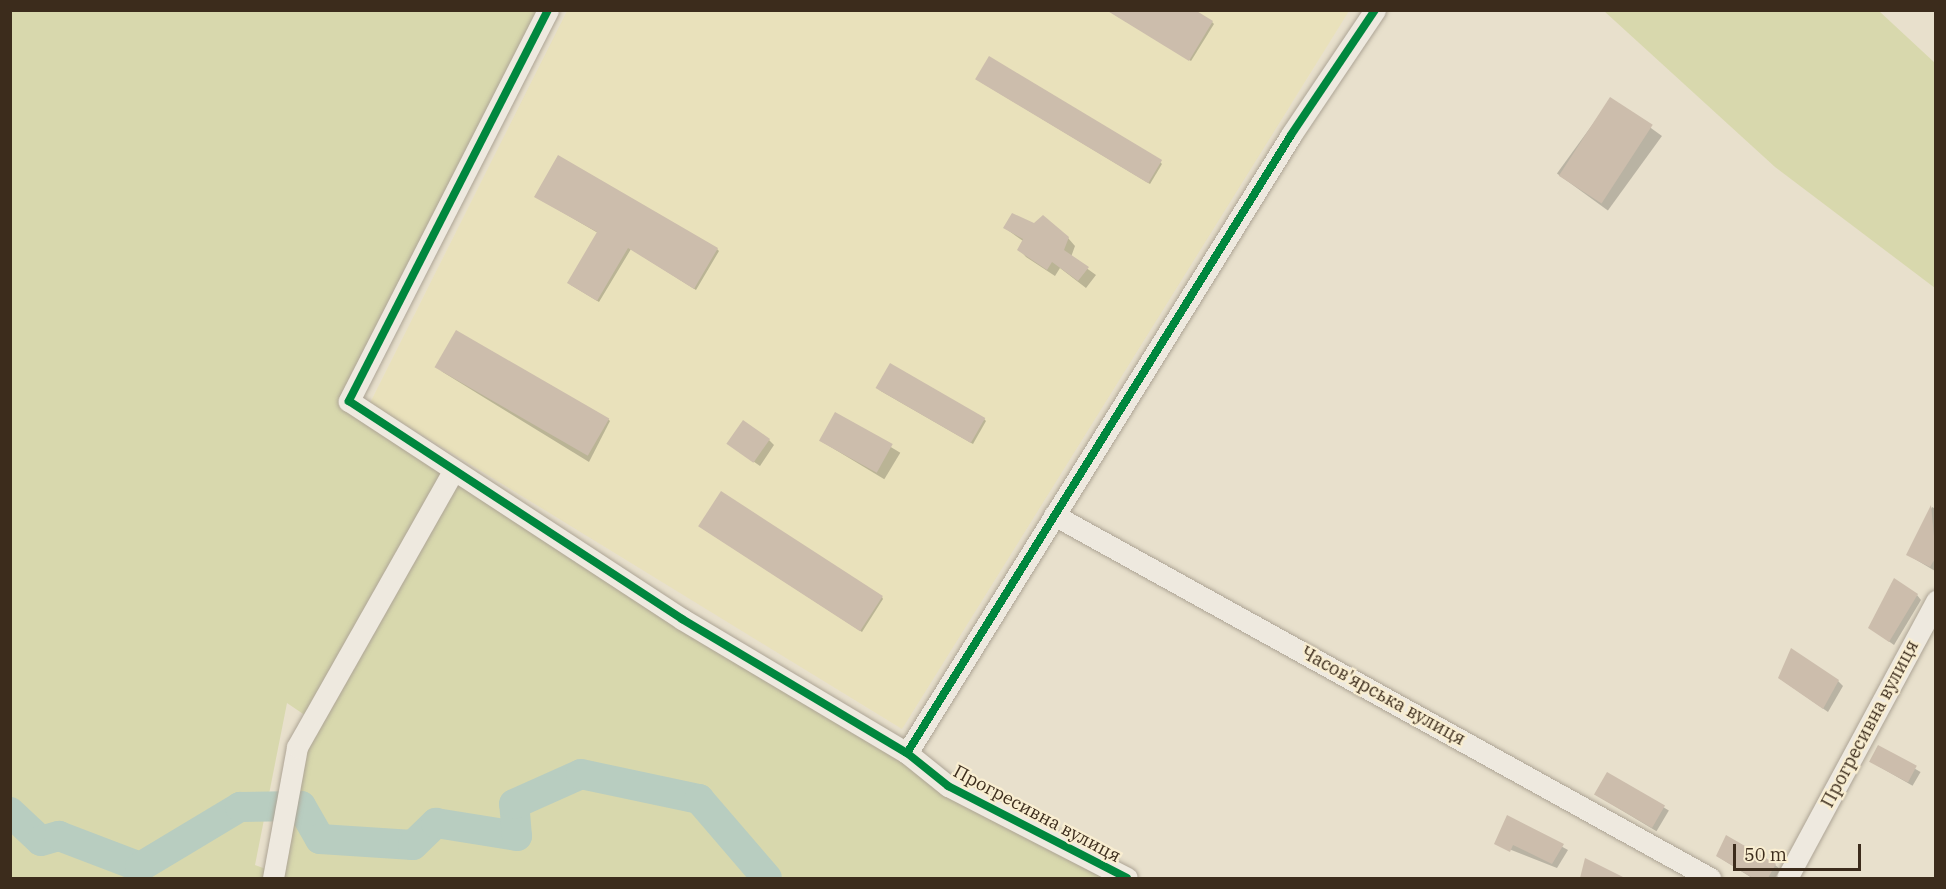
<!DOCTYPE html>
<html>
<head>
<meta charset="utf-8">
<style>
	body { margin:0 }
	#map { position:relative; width:1946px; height:889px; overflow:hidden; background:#e8e0cc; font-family:"IBM Plex Serif",serif }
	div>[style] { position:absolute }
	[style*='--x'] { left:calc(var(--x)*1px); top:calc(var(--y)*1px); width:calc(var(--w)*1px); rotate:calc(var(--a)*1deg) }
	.farmland>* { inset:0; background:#e9e1bb }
	.green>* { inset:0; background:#d8d8ad }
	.shadow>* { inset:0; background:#0003; transform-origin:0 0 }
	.river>* { height:30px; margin:-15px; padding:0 15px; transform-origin:15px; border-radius:15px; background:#b8cdc0 }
	.building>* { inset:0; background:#ccbdac; transform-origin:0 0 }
	.roads { filter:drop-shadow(0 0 2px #ada495) drop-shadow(0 0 2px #ada495) }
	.minor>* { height:21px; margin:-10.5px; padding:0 10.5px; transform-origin:10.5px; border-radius:10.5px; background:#eee9df }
	.cycleway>* { height:8px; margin:-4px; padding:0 4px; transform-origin:4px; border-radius:4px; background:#00873e }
	span { translate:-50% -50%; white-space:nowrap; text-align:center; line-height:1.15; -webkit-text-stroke:4.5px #f9eed1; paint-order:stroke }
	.street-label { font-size:18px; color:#3c2c1c }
	.frame { position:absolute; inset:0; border:12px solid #3c2c1c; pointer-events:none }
	.scale { position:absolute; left:1733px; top:844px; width:128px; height:27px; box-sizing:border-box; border:3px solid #3c2c1c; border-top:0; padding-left:8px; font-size:18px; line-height:21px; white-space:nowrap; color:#3c2c1c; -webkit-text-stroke:4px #f9eed1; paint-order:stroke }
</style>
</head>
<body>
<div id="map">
	<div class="farmland">
		<div style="clip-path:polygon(567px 11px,1349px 11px,902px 729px,370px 403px)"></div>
	</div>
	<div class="green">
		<div style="clip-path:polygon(evenodd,94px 10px,547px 11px,349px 401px,682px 619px,1127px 878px,11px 878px,10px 11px,94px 10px,287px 703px,312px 720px,274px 872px,255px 865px,287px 703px)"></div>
		<div style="clip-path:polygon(1604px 11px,1879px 11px,1935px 63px,1935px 288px,1775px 167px)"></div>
	</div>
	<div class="shadow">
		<div style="clip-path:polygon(1107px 10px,1212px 22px,1214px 24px,1191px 61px)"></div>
		<div style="clip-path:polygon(979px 81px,1160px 162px,1162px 164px,1150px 184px)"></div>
		<div style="left:1611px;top:99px;width:63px;height:92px;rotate:36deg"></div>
		<div style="clip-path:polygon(538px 198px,717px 249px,719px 251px,696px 290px,631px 249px,599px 302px,571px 285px,598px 233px)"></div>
		<div style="clip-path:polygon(1005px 228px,1068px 238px,1075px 246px,1071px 257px,1096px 275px,1086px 288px,1060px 268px,1055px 276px,1026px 257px,1019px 249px,1023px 241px)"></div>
		<div style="clip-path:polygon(441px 371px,608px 419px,610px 421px,589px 462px)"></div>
		<div style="clip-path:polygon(879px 390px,984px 419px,986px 421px,973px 444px)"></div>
		<div style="left:836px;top:414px;width:75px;height:31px;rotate:31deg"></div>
		<div style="clip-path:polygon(769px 440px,774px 445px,760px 466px,730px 445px)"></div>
		<div style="clip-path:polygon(1932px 507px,1936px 509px,1935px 571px,1908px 555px)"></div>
		<div style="clip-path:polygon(702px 528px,882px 597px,883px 599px,862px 632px)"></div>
		<div style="clip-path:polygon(1917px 595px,1921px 600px,1894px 645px,1870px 628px)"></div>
		<div style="clip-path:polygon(1779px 678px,1838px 681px,1843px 686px,1828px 712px)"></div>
		<div style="left:1879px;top:748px;width:48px;height:16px;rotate:30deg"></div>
		<div style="left:1608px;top:774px;width:71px;height:24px;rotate:31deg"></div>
		<div style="clip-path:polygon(1508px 817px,1568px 850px,1557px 868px,1496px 844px)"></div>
		<div style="clip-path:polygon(1717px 856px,1775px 865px,1780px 869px,1775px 878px,1752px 878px)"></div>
		<div style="clip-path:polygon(1586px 860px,1622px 878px,1581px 878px)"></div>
	</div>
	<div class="river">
		<div style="--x:10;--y:812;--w:42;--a:43.1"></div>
		<div style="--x:41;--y:841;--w:19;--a:-16"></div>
		<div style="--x:59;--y:836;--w:87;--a:20.9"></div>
		<div style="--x:140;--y:867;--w:117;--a:-31"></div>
		<div style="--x:240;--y:807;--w:61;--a:-0.9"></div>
		<div style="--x:301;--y:806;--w:38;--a:60"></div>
		<div style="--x:320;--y:839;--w:93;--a:3.7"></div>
		<div style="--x:413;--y:845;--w:32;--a:-44"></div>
		<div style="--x:436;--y:823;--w:82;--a:9.1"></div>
		<div style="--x:517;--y:836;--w:32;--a:-95"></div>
		<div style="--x:514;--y:804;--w:73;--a:-24.1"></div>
		<div style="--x:581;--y:774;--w:121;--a:12"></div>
		<div style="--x:699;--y:799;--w:104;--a:49.3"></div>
	</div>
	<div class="building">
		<div style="clip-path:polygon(1106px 10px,1195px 10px,1213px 21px,1189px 61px)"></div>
		<div style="left:989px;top:56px;width:202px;height:27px;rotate:31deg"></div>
		<div style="left:1610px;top:97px;width:51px;height:94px;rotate:33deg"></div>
		<div style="clip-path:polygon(558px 155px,718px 248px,694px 289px,628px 248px,597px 301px,567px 283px,597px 232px,534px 197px)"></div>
		<div style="clip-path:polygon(1012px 213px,1034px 223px,1043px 215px,1069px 237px,1064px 250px,1089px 267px,1078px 281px,1052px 262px,1047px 270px,1017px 250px,1023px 239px,1003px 228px)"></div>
		<div style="left:456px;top:330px;width:177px;height:43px;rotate:30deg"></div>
		<div style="left:890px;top:363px;width:110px;height:29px;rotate:30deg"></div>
		<div style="left:835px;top:412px;width:66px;height:33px;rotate:29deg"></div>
		<div style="left:743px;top:420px;width:33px;height:29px;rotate:35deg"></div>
		<div style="left:721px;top:491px;width:193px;height:42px;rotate:33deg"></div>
		<div style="clip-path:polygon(1931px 505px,1936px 557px,1930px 567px,1906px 555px)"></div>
		<div style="clip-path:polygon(1894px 578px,1918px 594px,1889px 642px,1868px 628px)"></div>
		<div style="clip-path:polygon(1791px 648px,1839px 680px,1823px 709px,1778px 678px)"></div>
		<div style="left:1878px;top:745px;width:44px;height:19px;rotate:28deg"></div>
		<div style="left:1607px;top:772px;width:67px;height:26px;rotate:30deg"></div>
		<div style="clip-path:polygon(1507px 815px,1564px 844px,1552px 864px,1513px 845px,1510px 852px,1494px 844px)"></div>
		<div style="clip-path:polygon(1726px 835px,1776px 864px,1768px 878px,1753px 878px,1716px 856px)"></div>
		<div style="clip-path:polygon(1585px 858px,1625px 878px,1580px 878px)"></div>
	</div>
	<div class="roads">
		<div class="minor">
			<div style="--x:548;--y:10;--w:439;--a:117"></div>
			<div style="--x:349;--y:401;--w:398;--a:33.2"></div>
			<div style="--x:682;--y:619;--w:262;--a:30.8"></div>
			<div style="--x:907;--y:753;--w:53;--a:38.8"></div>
			<div style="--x:948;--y:786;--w:201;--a:27.2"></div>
			<div style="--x:1054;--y:515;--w:750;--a:28.96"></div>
			<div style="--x:907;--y:753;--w:728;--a:-58.14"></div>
			<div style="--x:1291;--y:135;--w:151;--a:-56.1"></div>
			<div style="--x:273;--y:878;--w:133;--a:-79.6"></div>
			<div style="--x:297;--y:747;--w:317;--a:-60.5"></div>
			<div style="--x:1787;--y:878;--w:315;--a:-61.7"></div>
		</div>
	</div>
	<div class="cycleway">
		<div style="--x:548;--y:10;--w:439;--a:117"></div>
		<div style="--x:349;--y:401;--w:398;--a:33.2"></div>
		<div style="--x:682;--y:619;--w:262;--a:30.8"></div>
		<div style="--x:907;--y:753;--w:53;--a:38.8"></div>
		<div style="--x:948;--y:786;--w:201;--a:27.2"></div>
		<div style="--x:907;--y:753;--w:728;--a:-58.14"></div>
		<div style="--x:1291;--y:135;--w:151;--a:-56.1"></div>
	</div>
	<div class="street-label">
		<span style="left:1383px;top:696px;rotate:29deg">Часов'ярська вулиця</span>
		<span style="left:1870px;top:724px;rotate:-62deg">Прогресивна вулиця</span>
		<span style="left:1037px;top:814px;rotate:28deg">Прогресивна вулиця</span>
	</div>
	<div class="frame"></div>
	<div class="scale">50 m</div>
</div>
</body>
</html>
